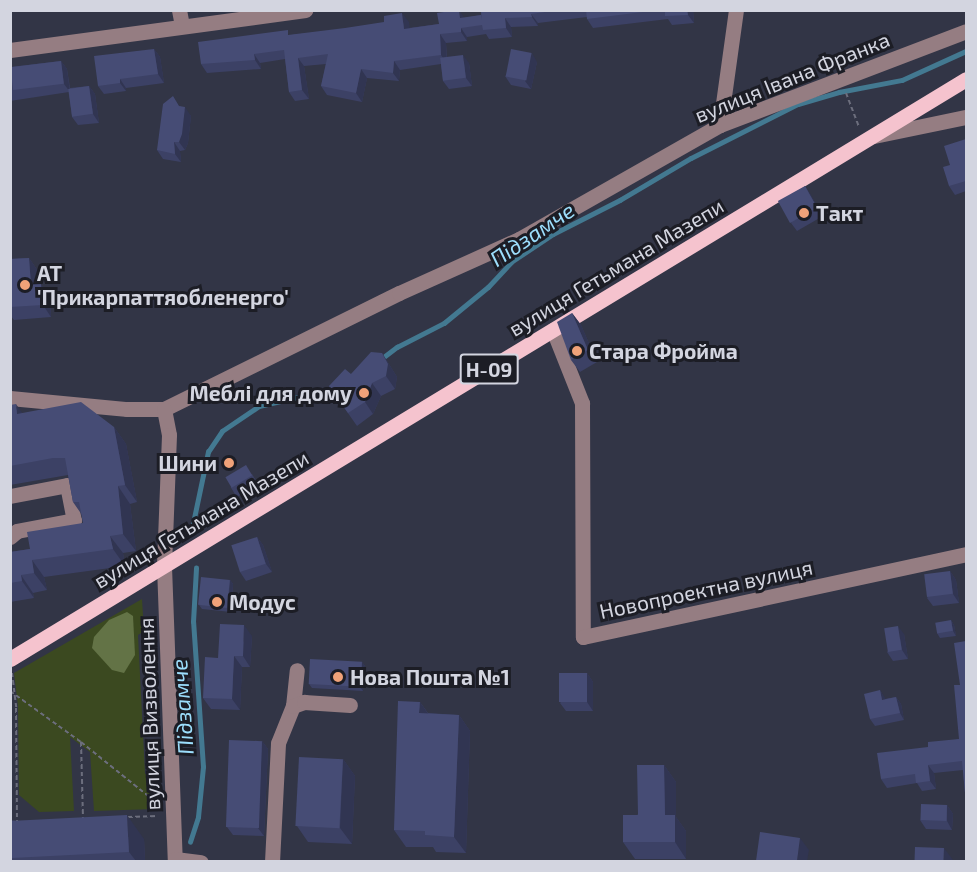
<!DOCTYPE html>
<html>
<head>
<meta charset="utf-8">
<style>
	body { margin:0 }
	#map { position:relative; width:977px; height:872px; overflow:hidden; background:#323546; font-family:"Exo 2",sans-serif }
	div>[style] { position:absolute }
	[style*='--x'] { left:calc(var(--x)*1px); top:calc(var(--y)*1px); width:calc(var(--w)*1px); rotate:calc(var(--a)*1deg) }
	.green>* { inset:0; background:#3b4920 }
	.forest>* { inset:0; background:#637346 }
	.stream>* { height:4.5px; margin:-2.25px; padding:0 2.25px; transform-origin:2.25px; border-radius:2.25px; background:#437991 }
	.path>* { height:2px; margin-top:-1px; transform-origin:0; background:repeating-linear-gradient(90deg,#6c6e7d 0 4.5px,transparent 0 7.5px) }
	.minor>* { height:15px; margin:-7.5px; padding:0 7.5px; transform-origin:7.5px; border-radius:7.5px; background:#957d82 }
	.major>* { height:15px; margin:-7.5px; padding:0 7.5px; transform-origin:7.5px; border-radius:7.5px; background:#f5c3ce }
	.wall>* { inset:0; background:#3c4165; transform-origin:0 0 }
	.shaded-wall>* { inset:0; background:#313552 }
	.building>* { inset:0; background:#464c75; transform-origin:0 0 }
	.dots>* { width:16px; height:16px; translate:-50% -50%; box-sizing:border-box; border:3px solid #1c1d25; border-radius:50% }
	span { translate:-50% -50%; white-space:nowrap; text-align:center; line-height:1.15; -webkit-text-stroke:6px #1c1d25; paint-order:stroke }
	.shield-label span { padding:2px 4px; background:#1c1d25; border:2px solid; border-radius:4px; -webkit-text-stroke-width:0 }
	.shield-label { font-size:20px; color:#d3d5e0; font-weight:700 }
	.street-label { font-size:21px; color:#d3d5e0 }
	.poi-label { font-size:21px; color:#d3d5e0; font-weight:700 }
	.left { translate:0 -50%; text-align:left }
	.right { translate:-100% -50%; text-align:right }
	.water-label { font-size:22px; color:#9cdefc; font-style:italic }
	.frame { position:absolute; inset:0; border:12px solid #d3d5e0; pointer-events:none }
</style>
</head>
<body>
<div id="map">
	<div class="green">
		<div style="clip-path:polygon(142px 599px,144px 631px,138px 635px,145px 774px,153px 774px,156px 809px,94px 811px,90px 752px,70px 737px,74px 811px,39px 812px,19px 795px,18px 706px,14px 673px)"></div>
	</div>
	<div class="forest">
		<div style="clip-path:polygon(127px 612px,133px 616px,135px 655px,124px 673px,112px 670px,92px 648px,94px 637px,109px 620px)"></div>
	</div>
	<div class="stream">
		<div style="--x:381;--y:359;--w:20;--a:-37"></div>
		<div style="--x:397;--y:347;--w:53;--a:-27.1"></div>
		<div style="--x:444;--y:323;--w:57;--a:-39.3"></div>
		<div style="--x:488;--y:287;--w:34;--a:-47"></div>
		<div style="--x:511;--y:262;--w:50;--a:-33.7"></div>
		<div style="--x:553;--y:234;--w:75;--a:-26.9"></div>
		<div style="--x:620;--y:200;--w:82;--a:-30.6"></div>
		<div style="--x:691;--y:158;--w:120;--a:-26.8"></div>
		<div style="--x:798;--y:104;--w:43;--a:-16.3"></div>
		<div style="--x:839;--y:92;--w:64;--a:-10.8"></div>
		<div style="--x:902;--y:80;--w:70;--a:-24.4"></div>
		<div style="--x:193;--y:523;--w:73;--a:-78.1"></div>
		<div style="--x:208;--y:452;--w:25;--a:-56"></div>
		<div style="--x:222;--y:431;--w:45;--a:-34"></div>
		<div style="--x:259;--y:406;--w:80;--a:-13"></div>
		<div style="--x:190;--y:842;--w:26;--a:-72"></div>
		<div style="--x:198;--y:817;--w:50;--a:-84.3"></div>
		<div style="--x:203;--y:767;--w:145;--a:-93.9"></div>
		<div style="--x:193;--y:622;--w:54;--a:-86.8"></div>
	</div>
	<div class="path">
		<div style="--x:846;--y:93;--w:36;--a:69"></div>
		<div style="--x:12;--y:673;--w:35;--a:83"></div>
		<div style="--x:16;--y:708;--w:113;--a:89.5"></div>
		<div style="--x:10;--y:691;--w:87;--a:35.7"></div>
		<div style="--x:81;--y:742;--w:99;--a:38.8"></div>
		<div style="--x:81;--y:742;--w:77;--a:88.5"></div>
		<div style="--x:128;--y:817;--w:30;--a:-2"></div>
	</div>
	<div class="minor">
		<div style="--x:179;--y:10;--w:16;--a:79"></div>
		<div style="--x:10;--y:50;--w:298;--a:-7.7"></div>
		<div style="--x:720;--y:125;--w:116;--a:-82.1"></div>
		<div style="--x:874;--y:136;--w:94;--a:-11.7"></div>
		<div style="--x:553;--y:330;--w:79;--a:68.3"></div>
		<div style="--x:582;--y:403;--w:234;--a:89.8"></div>
		<div style="--x:583;--y:637;--w:392;--a:-12.2"></div>
		<div style="--x:10;--y:398;--w:118;--a:5.4"></div>
		<div style="--x:127;--y:409;--w:37;--a:0"></div>
		<div style="--x:164;--y:409;--w:262;--a:-26.3"></div>
		<div style="--x:399;--y:293;--w:132;--a:-24.2"></div>
		<div style="--x:519;--y:239;--w:231;--a:-29.6"></div>
		<div style="--x:720;--y:125;--w:263;--a:-20.9"></div>
		<div style="--x:164;--y:409;--w:26;--a:79"></div>
		<div style="--x:169;--y:435;--w:131;--a:92.2"></div>
		<div style="--x:164;--y:566;--w:296;--a:87.9"></div>
		<div style="--x:10;--y:496;--w:58;--a:-10.9"></div>
		<div style="--x:67;--y:485;--w:36;--a:79"></div>
		<div style="--x:74;--y:520;--w:58;--a:169.1"></div>
		<div style="--x:17;--y:531;--w:9;--a:139"></div>
		<div style="--x:293;--y:706;--w:36;--a:-84"></div>
		<div style="--x:175;--y:859;--w:26;--a:7"></div>
		<div style="--x:272;--y:862;--w:119;--a:-87.1"></div>
		<div style="--x:278;--y:743;--w:40;--a:-68"></div>
		<div style="--x:293;--y:706;--w:12;--a:-20"></div>
		<div style="--x:304;--y:702;--w:46;--a:3.7"></div>
	</div>
	<div class="major">
		<div style="--x:10;--y:659;--w:1118;--a:-31.24"></div>
	</div>
	<div class="wall">
		<div style="clip-path:polygon(481px 10px,693px 10px,694px 23px,672px 25px,668px 19px,593px 28px,587px 19px,587px 17px,538px 23px,538px 26px,511px 27px,512px 37px,489px 39px,486px 34px,467px 37px,467px 41px,446px 43px,447px 57px,469px 63px,472px 86px,449px 89px,443px 81px,441px 64px,400px 70px,399px 81px,367px 78px,362px 102px,327px 95px,321px 86px,326px 64px,304px 66px,309px 99px,295px 101px,289px 92px,285px 59px,260px 63px,261px 69px,207px 73px,201px 64px,291px 35px,409px 22px,409px 28px,439px 24px,464px 18px,481px 15px)"></div>
		<div style="clip-path:polygon(154px 49px,160px 57px,164px 83px,126px 88px,126px 91px,104px 94px,98px 86px)"></div>
		<div style="clip-path:polygon(61px 61px,67px 69px,70px 88px,89px 86px,95px 94px,99px 123px,78px 125px,72px 117px,69px 92px,10px 101px,10px 67px)"></div>
		<div style="clip-path:polygon(537px 62px,531px 89px,511px 85px,505px 76px)"></div>
		<div style="clip-path:polygon(180px 106px,191px 116px,188px 143px,185px 150px,180px 151px,181px 162px,163px 159px,157px 150px)"></div>
		<div style="clip-path:polygon(966px 139px,966px 191px,955px 195px,949px 186px,950px 165px)"></div>
		<div style="clip-path:polygon(805px 186px,823px 216px,797px 231px,791px 223px)"></div>
		<div style="clip-path:polygon(29px 258px,38px 271px,39px 284px,50px 297px,51px 317px,14px 320px,10px 315px,10px 259px)"></div>
		<div style="clip-path:polygon(572px 313px,581px 325px,597px 362px,580px 372px,571px 360px)"></div>
		<div style="clip-path:polygon(382px 353px,397px 377px,395px 389px,381px 396px,373px 414px,357px 426px,329px 386px,351px 374px)"></div>
		<div style="clip-path:polygon(10px 405px,22px 413px,114px 427px,126px 444px,137px 502px,130px 504px,136px 551px,123px 553px,125px 566px,44px 577px,47px 590px,33px 593px,34px 598px,10px 602px,10px 552px,30px 549px,83px 523px,82px 515px,73px 502px,68px 475px,10px 485px)"></div>
		<div style="left:252px;top:474px;width:12px;height:25px;rotate:59deg"></div>
		<div style="clip-path:polygon(257px 537px,263px 545px,272px 572px,246px 581px,240px 572px)"></div>
		<div style="clip-path:polygon(950px 571px,956px 580px,959px 603px,933px 606px,927px 598px)"></div>
		<div style="clip-path:polygon(230px 580px,233px 584px,231px 612px,202px 609px,199px 605px)"></div>
		<div style="clip-path:polygon(951px 620px,954px 625px,956px 636px,940px 638px,937px 633px)"></div>
		<div style="clip-path:polygon(904px 634px,908px 659px,893px 661px,887px 652px)"></div>
		<div style="clip-path:polygon(252px 636px,250px 667px,242px 667px,240px 710px,211px 709px,203px 698px,218px 658px)"></div>
		<div style="clip-path:polygon(966px 641px,966px 794px,965px 793px,963px 770px,934px 773px,936px 789px,922px 791px,917px 783px,887px 788px,881px 779px,928px 747px,959px 739px,960px 685px)"></div>
		<div style="clip-path:polygon(362px 662px,365px 666px,363px 691px,312px 688px,309px 684px)"></div>
		<div style="clip-path:polygon(587px 673px,593px 682px,593px 711px,566px 711px,560px 703px)"></div>
		<div style="clip-path:polygon(880px 690px,885px 699px,896px 697px,901px 704px,904px 720px,875px 726px,870px 719px)"></div>
		<div style="clip-path:polygon(420px 702px,428px 713px,459px 715px,470px 731px,466px 853px,436px 852px,433px 847px,406px 847px,394px 830px)"></div>
		<div style="clip-path:polygon(262px 741px,268px 749px,264px 836px,233px 835px,227px 827px)"></div>
		<div style="clip-path:polygon(343px 759px,355px 776px,352px 844px,308px 842px,297px 826px)"></div>
		<div style="clip-path:polygon(664px 765px,676px 782px,676px 817px,686px 831px,686px 859px,635px 859px,623px 842px)"></div>
		<div style="clip-path:polygon(947px 805px,953px 814px,952px 830px,926px 829px,920px 820px)"></div>
		<div style="clip-path:polygon(10px 820px,144px 839px,145px 861px,10px 861px)"></div>
	</div>
	<div class="shaded-wall">
		<div style="clip-path:polygon(459px 10px,465px 19px,460px 18px)"></div>
		<div style="clip-path:polygon(687px 10px,693px 10px,694px 23px,688px 15px)"></div>
		<div style="clip-path:polygon(402px 13px,409px 22px,411px 37px,404px 29px)"></div>
		<div style="clip-path:polygon(531px 14px,538px 23px,538px 26px,532px 17px)"></div>
		<div style="clip-path:polygon(505px 18px,511px 27px,512px 37px,506px 28px)"></div>
		<div style="clip-path:polygon(461px 28px,467px 37px,467px 41px,461px 32px)"></div>
		<div style="clip-path:polygon(440px 34px,446px 43px,447px 64px,441px 55px)"></div>
		<div style="clip-path:polygon(154px 49px,160px 57px,164px 83px,158px 74px)"></div>
		<div style="clip-path:polygon(532px 53px,537px 62px,531px 89px,525px 81px)"></div>
		<div style="clip-path:polygon(254px 54px,260px 63px,261px 69px,255px 60px)"></div>
		<div style="clip-path:polygon(463px 55px,469px 63px,472px 86px,466px 78px)"></div>
		<div style="clip-path:polygon(298px 58px,304px 66px,309px 99px,302px 90px)"></div>
		<div style="clip-path:polygon(61px 61px,67px 69px,70px 92px,64px 84px)"></div>
		<div style="clip-path:polygon(394px 61px,400px 70px,399px 81px,393px 73px)"></div>
		<div style="clip-path:polygon(361px 69px,367px 78px,362px 102px,356px 93px)"></div>
		<div style="clip-path:polygon(120px 79px,126px 88px,126px 91px,120px 83px)"></div>
		<div style="clip-path:polygon(89px 86px,95px 94px,99px 123px,93px 114px)"></div>
		<div style="clip-path:polygon(173px 96px,184px 114px,185px 107px,191px 116px,188px 143px,185px 150px,179px 142px)"></div>
		<div style="clip-path:polygon(174px 142px,180px 151px,181px 162px,175px 154px)"></div>
		<div style="clip-path:polygon(805px 186px,811px 195px,823px 216px,817px 208px)"></div>
		<div style="clip-path:polygon(29px 258px,38px 271px,40px 297px,31px 285px)"></div>
		<div style="clip-path:polygon(41px 284px,50px 297px,51px 317px,43px 305px)"></div>
		<div style="clip-path:polygon(572px 313px,581px 325px,597px 362px,588px 350px)"></div>
		<div style="clip-path:polygon(382px 353px,397px 377px,395px 389px,386px 376px)"></div>
		<div style="clip-path:polygon(372px 383px,381px 396px,373px 414px,365px 402px)"></div>
		<div style="clip-path:polygon(16px 404px,28px 422px,17px 414px)"></div>
		<div style="clip-path:polygon(114px 427px,126px 444px,137px 502px,125px 485px)"></div>
		<div style="clip-path:polygon(118px 486px,130px 504px,136px 551px,123px 534px)"></div>
		<div style="clip-path:polygon(110px 536px,123px 553px,125px 566px,113px 549px)"></div>
		<div style="clip-path:polygon(257px 537px,263px 545px,272px 572px,266px 564px)"></div>
		<div style="clip-path:polygon(32px 560px,44px 577px,47px 590px,34px 573px)"></div>
		<div style="clip-path:polygon(950px 571px,956px 580px,959px 603px,953px 594px)"></div>
		<div style="clip-path:polygon(21px 575px,33px 593px,34px 598px,22px 581px)"></div>
		<div style="clip-path:polygon(230px 580px,233px 584px,231px 612px,228px 607px)"></div>
		<div style="clip-path:polygon(951px 620px,954px 625px,956px 636px,953px 631px)"></div>
		<div style="clip-path:polygon(244px 625px,252px 636px,250px 667px,243px 656px)"></div>
		<div style="clip-path:polygon(898px 626px,904px 634px,908px 659px,902px 650px)"></div>
		<div style="clip-path:polygon(234px 656px,242px 667px,240px 710px,232px 699px)"></div>
		<div style="clip-path:polygon(362px 662px,365px 666px,363px 691px,360px 687px)"></div>
		<div style="clip-path:polygon(587px 673px,593px 682px,593px 711px,587px 702px)"></div>
		<div style="clip-path:polygon(880px 690px,885px 698px,887px 707px,882px 700px)"></div>
		<div style="clip-path:polygon(896px 697px,901px 704px,904px 720px,900px 713px)"></div>
		<div style="clip-path:polygon(420px 702px,431px 718px,419px 713px)"></div>
		<div style="clip-path:polygon(459px 715px,470px 731px,466px 853px,454px 837px)"></div>
		<div style="clip-path:polygon(262px 741px,268px 749px,264px 836px,258px 828px)"></div>
		<div style="clip-path:polygon(343px 759px,355px 776px,352px 844px,340px 828px)"></div>
		<div style="clip-path:polygon(664px 765px,676px 782px,676px 817px,686px 831px,686px 859px,675px 842px,665px 815px)"></div>
		<div style="clip-path:polygon(928px 765px,934px 773px,936px 789px,930px 781px)"></div>
		<div style="clip-path:polygon(947px 805px,953px 814px,952px 830px,947px 821px)"></div>
		<div style="clip-path:polygon(127px 815px,144px 839px,145px 861px,136px 861px,129px 852px)"></div>
		<div style="clip-path:polygon(800px 838px,809px 850px,807px 861px,797px 861px)"></div>
		<div style="clip-path:polygon(944px 848px,953px 860px,953px 861px,944px 861px)"></div>
	</div>
	<div class="building">
		<div style="clip-path:polygon(457px 10px,459px 10px,460px 18px,481px 15px,482px 20px,481px 10px,559px 10px,531px 14px,532px 17px,505px 18px,506px 28px,483px 30px,482px 25px,461px 28px,461px 32px,440px 34px,441px 55px,394px 61px,393px 73px,361px 69px,356px 93px,321px 86px,328px 54px,298px 58px,302px 90px,289px 92px,284px 50px,254px 54px,255px 60px,201px 64px,198px 42px,288px 30px,288px 35px,345px 28px,384px 22px,384px 16px,402px 13px,404px 29px,439px 24px,437px 13px)"></div>
		<div style="clip-path:polygon(586px 10px,659px 10px,587px 19px)"></div>
		<div style="clip-path:polygon(665px 10px,687px 10px,688px 15px,665px 16px)"></div>
		<div style="clip-path:polygon(154px 49px,158px 74px,120px 79px,120px 83px,98px 86px,94px 56px)"></div>
		<div style="left:511px;top:49px;width:21px;height:28px;rotate:11deg"></div>
		<div style="left:463px;top:55px;width:23px;height:23px;rotate:83deg"></div>
		<div style="left:61px;top:61px;width:23px;height:51px;rotate:83deg"></div>
		<div style="left:89px;top:86px;width:28px;height:21px;rotate:82deg"></div>
		<div style="clip-path:polygon(173px 96px,179px 106px,185px 107px,182px 134px,179px 142px,174px 142px,175px 154px,157px 150px,163px 104px)"></div>
		<div style="clip-path:polygon(966px 139px,966px 175px,965px 176px,966px 181px,949px 186px,943px 167px,950px 165px,944px 146px)"></div>
		<div style="left:805px;top:186px;width:25px;height:31px;rotate:61deg"></div>
		<div style="clip-path:polygon(29px 258px,31px 285px,41px 284px,43px 305px,10px 307px,10px 259px)"></div>
		<div style="clip-path:polygon(572px 313px,588px 350px,571px 360px,557px 322px)"></div>
		<div style="clip-path:polygon(371px 352px,382px 353px,388px 364px,386px 376px,372px 383px,365px 402px,348px 413px,329px 386px,345px 369px,351px 374px)"></div>
		<div style="clip-path:polygon(81px 402px,114px 427px,125px 485px,118px 486px,123px 534px,110px 536px,113px 549px,32px 560px,34px 573px,21px 575px,22px 581px,10px 583px,10px 552px,30px 549px,27px 532px,83px 523px,79px 502px,73px 502px,65px 458px,53px 458px,10px 466px,10px 405px,16px 404px,17px 414px)"></div>
		<div style="left:246px;top:465px;width:12px;height:24px;rotate:59deg"></div>
		<div style="left:257px;top:537px;width:28px;height:27px;rotate:72deg"></div>
		<div style="left:950px;top:571px;width:23px;height:26px;rotate:83deg"></div>
		<div style="left:201px;top:577px;width:29px;height:28px;rotate:6deg"></div>
		<div style="left:951px;top:620px;width:11px;height:16px;rotate:80deg"></div>
		<div style="clip-path:polygon(220px 624px,244px 625px,243px 656px,234px 656px,232px 699px,203px 698px,205px 657px,218px 658px)"></div>
		<div style="left:898px;top:626px;width:24px;height:14px;rotate:81deg"></div>
		<div style="clip-path:polygon(966px 641px,966px 792px,965px 793px,962px 761px,928px 765px,930px 781px,916px 783px,915px 774px,881px 779px,877px 753px,928px 747px,928px 742px,959px 739px,954px 685px,960px 685px,954px 643px)"></div>
		<div style="left:310px;top:659px;width:52px;height:25px;rotate:3deg"></div>
		<div style="left:587px;top:673px;width:29px;height:28px;rotate:90deg"></div>
		<div style="clip-path:polygon(880px 690px,882px 700px,896px 697px,900px 713px,870px 719px,864px 694px)"></div>
		<div style="clip-path:polygon(398px 701px,420px 702px,419px 713px,459px 715px,454px 837px,425px 835px,425px 831px,394px 830px)"></div>
		<div style="left:229px;top:740px;width:33px;height:87px;rotate:2deg"></div>
		<div style="left:299px;top:757px;width:44px;height:69px;rotate:3deg"></div>
		<div style="clip-path:polygon(637px 765px,664px 765px,665px 815px,675px 815px,675px 842px,623px 842px,623px 815px,638px 815px)"></div>
		<div style="left:921px;top:804px;width:26px;height:16px;rotate:2deg"></div>
		<div style="left:127px;top:815px;width:37px;height:117px;rotate:87deg"></div>
		<div style="clip-path:polygon(760px 832px,800px 838px,797px 861px,756px 861px)"></div>
		<div style="left:915px;top:847px;width:29px;height:14px;rotate:2deg"></div>
	</div>
	<div class="dots">
		<div style="left:804px;top:213px;background:#f0a279"></div>
		<div style="left:25px;top:285px;background:#f0a279"></div>
		<div style="left:577px;top:351px;background:#f0a279"></div>
		<div style="left:364px;top:393px;background:#f0a279"></div>
		<div style="left:229px;top:463px;background:#f0a279"></div>
		<div style="left:217px;top:602px;background:#f0a279"></div>
		<div style="left:338px;top:677px;background:#f0a279"></div>
	</div>
	<div class="shield-label">
		<span style="left:489px;top:369px">Н-09</span>
	</div>
	<div class="street-label">
		<span style="left:792px;top:77px;rotate:-22deg">вулиця Івана Франка</span>
		<span style="left:616px;top:267px;rotate:-31deg">вулиця Гетьмана Мазепи</span>
		<span style="left:201px;top:519px;rotate:-31deg">вулиця Гетьмана Мазепи</span>
		<span style="left:706px;top:589px;rotate:-12deg">Новопроектна вулиця</span>
		<span style="left:149px;top:714px;rotate:-92deg">вулиця Визволення</span>
	</div>
	<div class="poi-label">
		<span class="left" style="left:816px;top:213px">Такт</span>
		<span class="left" style="left:37px;top:285px">АТ<br>'Прикарпаттяобленерго'</span>
		<span class="left" style="left:589px;top:351px">Стара Фройма</span>
		<span class="right" style="left:352px;top:393px">Меблі для дому</span>
		<span class="right" style="left:217px;top:463px">Шини</span>
		<span class="left" style="left:229px;top:602px">Модус</span>
		<span class="left" style="left:350px;top:677px">Нова Пошта №1</span>
	</div>
	<div class="water-label">
		<span style="left:532px;top:234px;rotate:-34deg">Підзамче</span>
		<span style="left:182px;top:707px;rotate:-94deg">Підзамче</span>
	</div>
	<div class="frame"></div>
</div>
</body>
</html>
